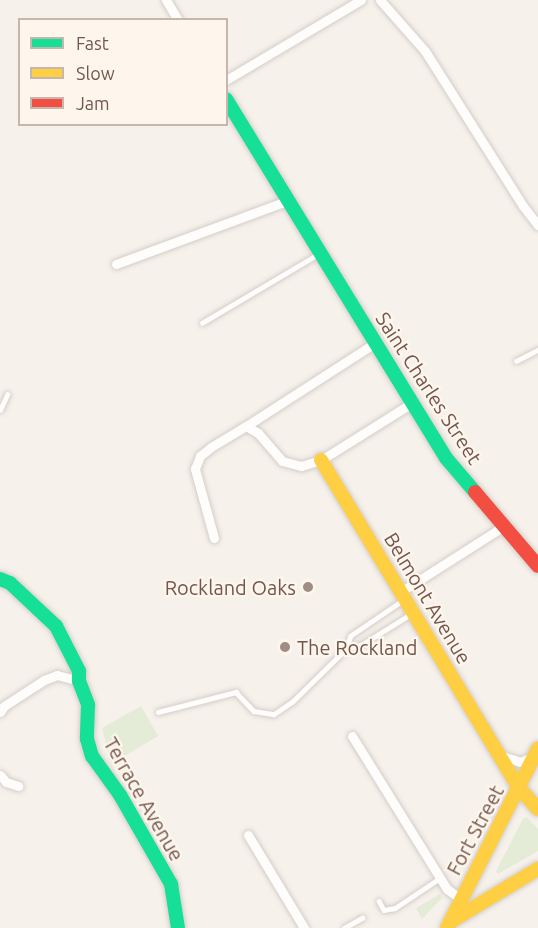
<!DOCTYPE html>
<html>
<head>
<meta charset="utf-8">
<style>
	body { margin:0 }
	#map { position:relative; width:538px; height:928px; overflow:hidden; background:#f6f1eb; font-family:Ubuntu,sans-serif }
	div>[style] { position:absolute }
	[style*='--x'] { left:calc(var(--x)*1px); top:calc(var(--y)*1px); width:calc(var(--w)*1px); rotate:calc(var(--a)*1deg) }
	.green>* { inset:0; background:#e4ecd7 }
	.roads { filter:drop-shadow(0 0 2px #d5cdc8) drop-shadow(0 0 2px #d5cdc8) }
	.lane>* { height:4.5px; margin:-2.25px; padding:0 2.25px; transform-origin:2.25px; border-radius:2.25px; background:#fefdfc }
	.street>* { height:9px; margin:-4.5px; padding:0 4.5px; transform-origin:4.5px; border-radius:4.5px; background:#fefdfc }
	.fast>* { height:14px; margin:-7px; padding:0 7px; transform-origin:7px; border-radius:7px; background:#16e098 }
	.slow>* { height:14px; margin:-7px; padding:0 7px; transform-origin:7px; border-radius:7px; background:#ffcf43 }
	.jam>* { height:14px; margin:-7px; padding:0 7px; transform-origin:7px; border-radius:7px; background:#f24e42 }
	.dots>* { width:16px; height:16px; translate:-50% -50%; box-sizing:border-box; border:3px solid #fef6ed; border-radius:50% }
	span { translate:-50% -50%; white-space:nowrap; text-align:center; line-height:1.15; -webkit-text-stroke:4.5px #fef6ed; paint-order:stroke }
	.street-label { font-size:20px; color:#72574d }
	.poi-label { font-size:20px; color:#72574d }
	.right { translate:-100% -50%; text-align:right }
	.left { translate:0 -50%; text-align:left }
	.legend { position:absolute; left:18px; top:18px; width:210px; height:108px; box-sizing:border-box; background:#fef6ed; border:2px solid #c6b6ad; margin:0; padding:8px 10px; list-style:none; font-size:18px; color:#72574d }
	.legend li { display:flex; align-items:center; gap:12px; height:30px }
	.legend b { width:30px; border:2px solid #c6b6ad }
</style>
</head>
<body>
<div id="map">
	<div class="green">
		<div style="clip-path:polygon(141px 706px,158px 736px,111px 764px,102px 728px)"></div>
		<div style="clip-path:polygon(527px 817px,538px 829px,538px 851px,498px 874px,496px 871px,523px 819px)"></div>
		<div style="clip-path:polygon(440px 894px,442px 898px,422px 919px,416px 908px)"></div>
	</div>
	<div class="roads">
		<div class="lane">
			<div style="--x:202;--y:323;--w:135;--a:-30.7"></div>
			<div style="--x:516;--y:361;--w:25;--a:-27"></div>
			<div style="--x:0;--y:410;--w:17;--a:-65"></div>
			<div style="--x:404;--y:600;--w:64;--a:145.8"></div>
			<div style="--x:351;--y:636;--w:14;--a:111"></div>
			<div style="--x:346;--y:649;--w:18;--a:-16"></div>
			<div style="--x:363;--y:644;--w:57;--a:-32"></div>
			<div style="--x:158;--y:712;--w:81;--a:-14.4"></div>
			<div style="--x:236;--y:692;--w:26;--a:47"></div>
			<div style="--x:254;--y:711;--w:20;--a:9"></div>
			<div style="--x:274;--y:714;--w:22;--a:-34"></div>
			<div style="--x:292;--y:702;--w:76;--a:-44.5"></div>
			<div style="--x:379;--y:901;--w:10;--a:61"></div>
			<div style="--x:384;--y:910;--w:11;--a:-10"></div>
			<div style="--x:395;--y:908;--w:54;--a:-33.7"></div>
			<div style="--x:344;--y:928;--w:21;--a:-29"></div>
		</div>
		<div class="street">
			<div style="--x:166;--y:0;--w:23;--a:59"></div>
			<div style="--x:380;--y:0;--w:68;--a:48.6"></div>
			<div style="--x:425;--y:51;--w:183;--a:57.7"></div>
			<div style="--x:523;--y:206;--w:24;--a:52"></div>
			<div style="--x:226;--y:80;--w:157;--a:-30.7"></div>
			<div style="--x:116;--y:264;--w:184;--a:-20.3"></div>
			<div style="--x:246;--y:426;--w:153;--a:-32.8"></div>
			<div style="--x:214;--y:538;--w:72;--a:-105.4"></div>
			<div style="--x:195;--y:469;--w:14;--a:-69"></div>
			<div style="--x:200;--y:456;--w:14;--a:-39"></div>
			<div style="--x:211;--y:447;--w:41;--a:-31"></div>
			<div style="--x:246;--y:426;--w:14;--a:30"></div>
			<div style="--x:258;--y:433;--w:37;--a:49"></div>
			<div style="--x:282;--y:461;--w:20;--a:15"></div>
			<div style="--x:301;--y:466;--w:21;--a:-17"></div>
			<div style="--x:321;--y:460;--w:107;--a:-32.1"></div>
			<div style="--x:402;--y:591;--w:121;--a:-32.5"></div>
			<div style="--x:0;--y:712;--w:7;--a:-56"></div>
			<div style="--x:4;--y:706;--w:48;--a:-33"></div>
			<div style="--x:44;--y:680;--w:14;--a:-21"></div>
			<div style="--x:57;--y:675;--w:23;--a:15"></div>
			<div style="--x:352;--y:736;--w:180;--a:58.2"></div>
			<div style="--x:447;--y:889;--w:17;--a:36"></div>
			<div style="--x:502;--y:756;--w:19;--a:18"></div>
			<div style="--x:520;--y:762;--w:14;--a:-21"></div>
			<div style="--x:0;--y:775;--w:9;--a:49"></div>
			<div style="--x:6;--y:782;--w:13;--a:18"></div>
			<div style="--x:248;--y:835;--w:109;--a:58.9"></div>
		</div>
		<div class="fast">
			<div style="--x:226;--y:99;--w:421;--a:58.5"></div>
			<div style="--x:446;--y:458;--w:45;--a:49.5"></div>
			<div style="--x:0;--y:579;--w:11;--a:22"></div>
			<div style="--x:10;--y:583;--w:63;--a:43.1"></div>
			<div style="--x:56;--y:626;--w:51;--a:62.9"></div>
			<div style="--x:79;--y:671;--w:10;--a:90"></div>
			<div style="--x:79;--y:681;--w:26;--a:69"></div>
			<div style="--x:88;--y:705;--w:34;--a:92"></div>
			<div style="--x:87;--y:739;--w:18;--a:74"></div>
			<div style="--x:92;--y:756;--w:48;--a:54.3"></div>
			<div style="--x:120;--y:795;--w:103;--a:60.2"></div>
			<div style="--x:171;--y:884;--w:45;--a:81"></div>
		</div>
		<div class="slow">
			<div style="--x:321;--y:460;--w:383;--a:58.9"></div>
			<div style="--x:519;--y:788;--w:28;--a:48"></div>
			<div style="--x:450;--y:922;--w:103;--a:-31.1"></div>
			<div style="--x:447;--y:928;--w:201;--a:-63.1"></div>
		</div>
		<div class="jam">
			<div style="--x:475;--y:492;--w:97;--a:49.6"></div>
		</div>
	</div>
	<div class="dots">
		<div style="left:308px;top:587px;background:#a08d84"></div>
		<div style="left:285px;top:647px;background:#a08d84"></div>
	</div>
	<div class="street-label">
		<span style="left:429px;top:388px;rotate:57deg">Saint Charles Street</span>
		<span style="left:428px;top:598px;rotate:59deg">Belmont Avenue</span>
		<span style="left:144px;top:799px;rotate:60deg">Terrace Avenue</span>
		<span style="left:475px;top:830px;rotate:-62deg">Fort Street</span>
	</div>
	<div class="poi-label">
		<span class="right" style="left:296px;top:587px">Rockland Oaks</span>
		<span class="left" style="left:297px;top:647px">The Rockland</span>
	</div>
	<ul class="legend">
	<li><b style="height:8px;background:#16e098"></b>Fast</li>
	<li><b style="height:8px;background:#ffcf43"></b>Slow</li>
	<li><b style="height:8px;background:#f24e42"></b>Jam</li>
	</ul>
</div>
</body>
</html>
